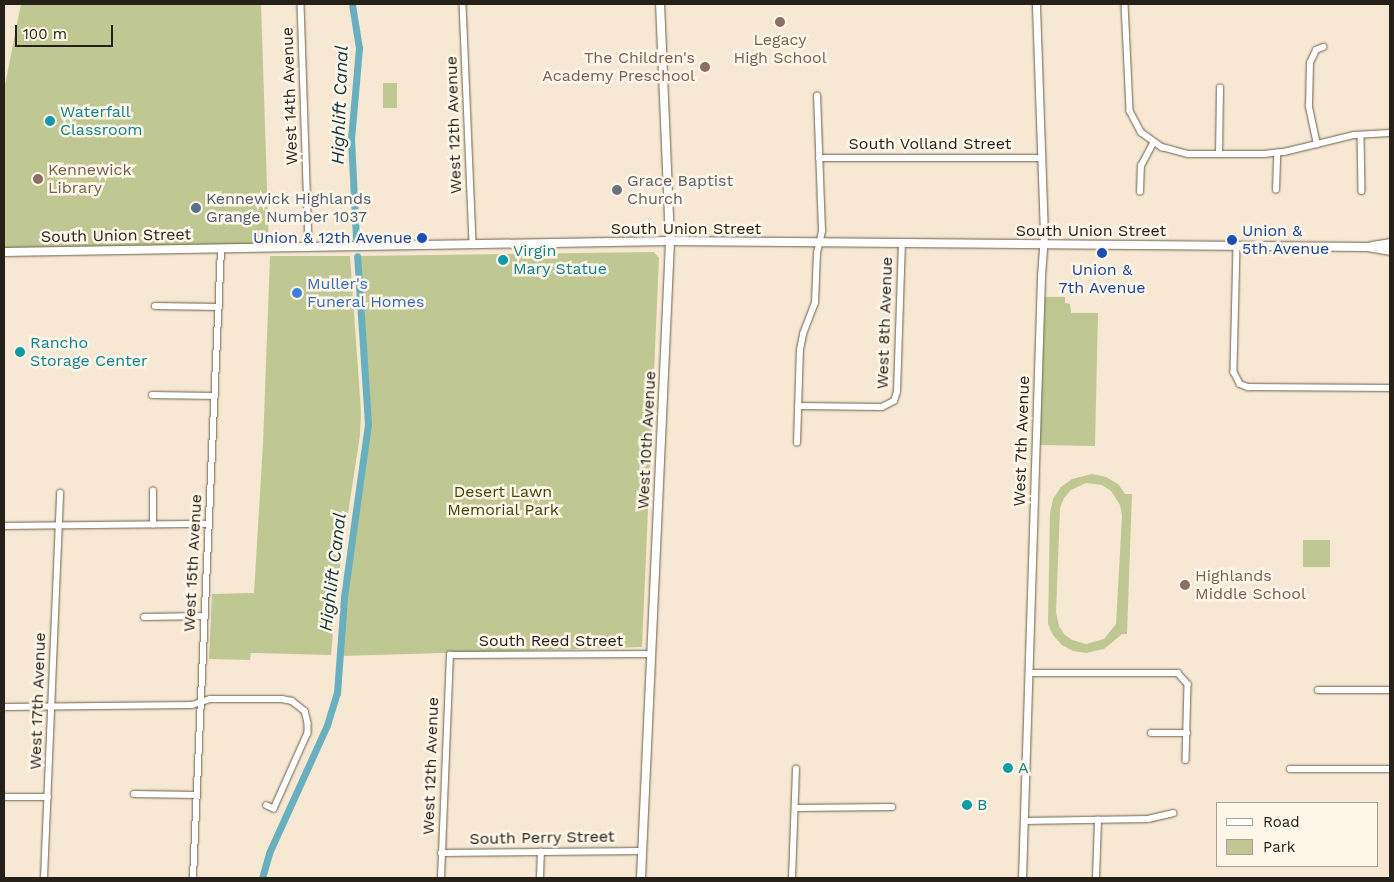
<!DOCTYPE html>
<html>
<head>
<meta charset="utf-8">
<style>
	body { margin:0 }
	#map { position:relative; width:1394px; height:882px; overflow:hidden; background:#f6e8d2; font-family:"Work Sans",sans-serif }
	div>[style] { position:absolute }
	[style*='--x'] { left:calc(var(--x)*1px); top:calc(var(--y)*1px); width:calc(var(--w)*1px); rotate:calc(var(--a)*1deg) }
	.green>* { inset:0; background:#bfc892; transform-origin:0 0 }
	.canal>* { height:7px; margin:-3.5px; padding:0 3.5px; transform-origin:3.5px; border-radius:3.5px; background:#68b0bf }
	.roads { filter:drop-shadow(0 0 1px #6c604d) drop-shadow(0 0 1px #6c604d) }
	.minor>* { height:5.5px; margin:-2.75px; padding:0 2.75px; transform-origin:2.75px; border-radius:2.75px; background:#fff }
	.tertiary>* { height:7px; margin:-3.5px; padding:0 3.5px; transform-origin:3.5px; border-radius:3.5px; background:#fff }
	.secondary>* { height:8px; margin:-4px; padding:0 4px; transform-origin:4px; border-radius:4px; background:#fff }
	.dots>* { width:14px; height:14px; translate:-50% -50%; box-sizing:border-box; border:2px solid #fef6e9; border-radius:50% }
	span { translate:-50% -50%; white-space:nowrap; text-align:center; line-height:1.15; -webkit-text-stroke:5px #fef6e9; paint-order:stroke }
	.education-label { font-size:16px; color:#785e54 }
	.right { translate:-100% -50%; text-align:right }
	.left { translate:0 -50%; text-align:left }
	.street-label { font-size:16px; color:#252018 }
	.culture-label { font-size:16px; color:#0d838f }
	.worship-label { font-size:16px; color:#5b616d }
	.service-label { font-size:16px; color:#4e5e75 }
	.transit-label { font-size:16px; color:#164399 }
	.shop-label { font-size:16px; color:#366cbe }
	.park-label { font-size:16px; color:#3f4602 }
	.water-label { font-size:18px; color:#0f333a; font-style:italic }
	.frame { position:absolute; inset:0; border:5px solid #252018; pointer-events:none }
	.legend { position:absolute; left:1216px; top:802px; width:162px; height:65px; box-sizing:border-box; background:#fef6e9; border:1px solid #a7a095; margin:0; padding:6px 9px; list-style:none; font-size:15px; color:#252018 }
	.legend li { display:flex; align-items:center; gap:10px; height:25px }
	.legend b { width:25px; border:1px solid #a7a095 }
	.scale { position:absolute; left:15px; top:25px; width:98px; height:22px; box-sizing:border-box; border:2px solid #252018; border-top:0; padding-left:6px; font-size:15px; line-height:18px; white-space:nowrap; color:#252018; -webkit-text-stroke:4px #fef6e9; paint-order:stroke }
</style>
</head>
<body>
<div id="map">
	<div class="green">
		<div style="clip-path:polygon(21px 4px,261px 4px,269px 248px,4px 252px,4px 90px)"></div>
		<div style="left:383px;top:83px;width:14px;height:25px"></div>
		<div style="clip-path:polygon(654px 252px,659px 258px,642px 647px,340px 656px,367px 421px,357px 256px)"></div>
		<div style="clip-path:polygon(270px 256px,350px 256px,361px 412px,360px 435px,338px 579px,331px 655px,251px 653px,250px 660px,209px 659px,212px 594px,254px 593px,263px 444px)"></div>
		<div style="clip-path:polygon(1045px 297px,1065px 297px,1065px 303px,1070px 304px,1071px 313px,1098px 313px,1095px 446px,1040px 445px)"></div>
		<div style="clip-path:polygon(evenodd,1092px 474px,1106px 477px,1118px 484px,1125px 494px,1132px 494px,1127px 634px,1122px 634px,1104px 649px,1086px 653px,1073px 651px,1062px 645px,1053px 635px,1048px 624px,1050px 513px,1053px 499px,1061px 487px,1072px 479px,1092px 474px,1086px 483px,1102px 485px,1111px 491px,1120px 505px,1122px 516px,1116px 624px,1104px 639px,1086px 644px,1072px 640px,1064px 634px,1059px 626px,1056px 612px,1060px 508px,1064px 498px,1071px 490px,1086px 483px)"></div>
		<div style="left:1303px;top:540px;width:27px;height:27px"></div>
	</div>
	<div class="canal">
		<div style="--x:352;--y:4;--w:45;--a:81"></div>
		<div style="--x:359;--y:48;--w:91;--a:95"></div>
		<div style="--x:351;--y:139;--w:99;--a:87.1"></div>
		<div style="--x:262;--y:878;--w:26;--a:-74"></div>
		<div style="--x:269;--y:853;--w:141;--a:-65.6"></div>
		<div style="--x:327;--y:725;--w:34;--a:-73"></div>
		<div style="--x:337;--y:693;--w:96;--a:-85.8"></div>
		<div style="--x:344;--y:597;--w:175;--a:-82.1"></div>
		<div style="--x:368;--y:424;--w:168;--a:-93.7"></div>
	</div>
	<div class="roads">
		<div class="minor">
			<div style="--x:301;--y:4;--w:244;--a:88.1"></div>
			<div style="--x:463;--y:4;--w:241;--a:87.6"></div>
			<div style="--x:1125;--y:4;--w:107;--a:87.3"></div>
			<div style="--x:1130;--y:111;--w:24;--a:62"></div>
			<div style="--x:1141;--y:132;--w:26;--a:36"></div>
			<div style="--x:1162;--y:147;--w:27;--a:15"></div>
			<div style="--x:1188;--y:154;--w:76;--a:0"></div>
			<div style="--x:1264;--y:154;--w:20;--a:-6"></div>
			<div style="--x:1284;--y:152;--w:72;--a:-13.7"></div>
			<div style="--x:1354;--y:135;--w:36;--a:-3"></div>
			<div style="--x:1361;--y:135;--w:56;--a:89"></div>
			<div style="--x:1317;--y:145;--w:40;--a:-102"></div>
			<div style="--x:1309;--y:106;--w:43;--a:-88.7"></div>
			<div style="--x:1310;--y:63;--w:14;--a:-65"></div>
			<div style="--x:1316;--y:50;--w:8;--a:-23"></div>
			<div style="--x:1219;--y:154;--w:66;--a:-89.1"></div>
			<div style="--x:819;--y:158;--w:222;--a:0"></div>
			<div style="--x:1276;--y:190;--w:37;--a:-88"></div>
			<div style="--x:1140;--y:192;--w:26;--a:-88"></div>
			<div style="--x:1141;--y:166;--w:27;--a:-62"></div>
			<div style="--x:1237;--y:246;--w:126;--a:91.4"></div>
			<div style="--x:1234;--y:372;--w:13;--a:63"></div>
			<div style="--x:1240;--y:384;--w:9;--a:21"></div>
			<div style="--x:1248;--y:387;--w:142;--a:0.4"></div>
			<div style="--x:155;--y:306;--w:64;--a:0.9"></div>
			<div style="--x:152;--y:395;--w:63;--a:0.9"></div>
			<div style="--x:798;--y:406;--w:84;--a:0.7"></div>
			<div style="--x:882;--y:407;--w:13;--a:-27"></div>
			<div style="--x:894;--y:401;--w:9;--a:-72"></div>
			<div style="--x:897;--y:392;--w:148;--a:-88.1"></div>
			<div style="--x:797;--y:443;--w:93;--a:-88.2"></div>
			<div style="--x:800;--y:350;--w:16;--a:-79"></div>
			<div style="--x:803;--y:334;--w:33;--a:-69"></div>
			<div style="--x:815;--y:303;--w:50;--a:-87.7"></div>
			<div style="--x:817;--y:253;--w:23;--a:-77"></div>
			<div style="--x:822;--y:231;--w:135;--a:-92.1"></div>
			<div style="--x:153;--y:525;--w:34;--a:-90"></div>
			<div style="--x:4;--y:526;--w:205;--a:-0.6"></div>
			<div style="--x:144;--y:617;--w:61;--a:-0.9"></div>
			<div style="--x:1030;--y:673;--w:148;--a:0"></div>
			<div style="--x:1178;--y:673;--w:15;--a:48"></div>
			<div style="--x:1188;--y:684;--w:76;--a:91.5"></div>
			<div style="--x:1318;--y:690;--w:72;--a:0"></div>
			<div style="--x:4;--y:707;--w:188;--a:-0.6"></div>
			<div style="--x:192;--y:705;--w:19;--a:-18"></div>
			<div style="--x:210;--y:699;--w:72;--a:0"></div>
			<div style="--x:282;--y:699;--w:10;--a:11"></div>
			<div style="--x:292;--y:701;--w:16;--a:38"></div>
			<div style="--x:305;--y:711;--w:12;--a:76"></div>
			<div style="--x:308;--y:723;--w:10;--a:90"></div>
			<div style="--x:308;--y:733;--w:83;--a:114.1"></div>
			<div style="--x:274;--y:809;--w:8;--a:-157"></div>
			<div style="--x:1151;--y:733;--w:36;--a:0"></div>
			<div style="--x:1290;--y:769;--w:100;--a:0"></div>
			<div style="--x:134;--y:794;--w:62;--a:0.9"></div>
			<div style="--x:4;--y:797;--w:44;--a:0"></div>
			<div style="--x:795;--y:808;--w:97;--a:-0.6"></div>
			<div style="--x:1024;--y:821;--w:124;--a:-0.9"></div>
			<div style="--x:1148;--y:819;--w:26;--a:-13"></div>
			<div style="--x:441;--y:853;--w:201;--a:-0.6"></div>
			<div style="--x:44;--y:878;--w:385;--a:-87.6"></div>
			<div style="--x:193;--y:878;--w:630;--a:-87.45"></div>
			<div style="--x:441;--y:878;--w:223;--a:-87.7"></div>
			<div style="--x:450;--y:655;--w:201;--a:-0.3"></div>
			<div style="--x:540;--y:878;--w:26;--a:-88"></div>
			<div style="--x:792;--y:878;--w:109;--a:-87.9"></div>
			<div style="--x:1096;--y:878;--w:58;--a:-88"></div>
		</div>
		<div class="tertiary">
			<div style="--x:1022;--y:878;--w:602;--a:-88.19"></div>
			<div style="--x:1041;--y:276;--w:41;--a:-85.8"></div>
			<div style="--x:1044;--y:235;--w:231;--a:-92"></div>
		</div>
		<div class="secondary">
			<div style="--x:1372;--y:246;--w:18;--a:-9"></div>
			<div style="--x:4;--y:252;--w:666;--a:-0.95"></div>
			<div style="--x:670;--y:241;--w:698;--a:0.49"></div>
			<div style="--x:1368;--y:247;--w:22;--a:10"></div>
			<div style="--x:641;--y:878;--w:638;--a:-87.39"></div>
			<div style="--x:670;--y:241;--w:237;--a:-92.4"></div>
		</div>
	</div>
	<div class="dots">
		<div style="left:780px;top:22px;background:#8d6e63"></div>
		<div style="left:705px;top:67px;background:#8d6e63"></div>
		<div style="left:50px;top:121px;background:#0f9aa8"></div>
		<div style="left:38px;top:179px;background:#8d6e63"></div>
		<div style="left:617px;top:190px;background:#6b7280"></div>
		<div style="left:196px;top:208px;background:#5c6f8a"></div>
		<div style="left:422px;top:238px;background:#1a4fb4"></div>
		<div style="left:1232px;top:240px;background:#1a4fb4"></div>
		<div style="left:1102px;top:253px;background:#1a4fb4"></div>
		<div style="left:503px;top:260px;background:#0f9aa8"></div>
		<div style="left:297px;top:293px;background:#3f7fe0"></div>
		<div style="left:20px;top:352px;background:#0f9aa8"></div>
		<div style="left:1185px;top:585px;background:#8d6e63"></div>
		<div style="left:1008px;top:768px;background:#0f9aa8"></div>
		<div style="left:967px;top:805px;background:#0f9aa8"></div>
	</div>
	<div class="education-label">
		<span style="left:780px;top:49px">Legacy<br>High School</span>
		<span class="right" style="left:695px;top:67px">The Children's<br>Academy Preschool</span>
		<span class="left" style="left:48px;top:179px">Kennewick<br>Library</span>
		<span class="left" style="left:1195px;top:585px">Highlands<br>Middle School</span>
	</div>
	<div class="street-label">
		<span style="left:290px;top:96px;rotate:-92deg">West 14th Avenue</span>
		<span style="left:454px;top:125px;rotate:-92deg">West 12th Avenue</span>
		<span style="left:930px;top:144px">South Volland Street</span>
		<span style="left:686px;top:229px">South Union Street</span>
		<span style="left:1091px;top:231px">South Union Street</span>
		<span style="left:116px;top:236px;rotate:-1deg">South Union Street</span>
		<span style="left:885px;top:323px;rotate:-88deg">West 8th Avenue</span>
		<span style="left:647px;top:440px;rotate:-87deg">West 10th Avenue</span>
		<span style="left:1022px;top:441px;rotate:-88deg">West 7th Avenue</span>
		<span style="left:193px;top:563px;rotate:-87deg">West 15th Avenue</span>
		<span style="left:551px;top:641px">South Reed Street</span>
		<span style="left:38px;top:701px;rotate:-88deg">West 17th Avenue</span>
		<span style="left:431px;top:766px;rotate:-88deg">West 12th Avenue</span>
		<span style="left:542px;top:838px;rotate:-1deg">South Perry Street</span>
	</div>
	<div class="culture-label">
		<span class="left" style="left:60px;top:121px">Waterfall<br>Classroom</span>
		<span class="left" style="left:513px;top:260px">Virgin<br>Mary Statue</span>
		<span class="left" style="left:30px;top:352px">Rancho<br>Storage Center</span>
		<span class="left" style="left:1018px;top:768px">A</span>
		<span class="left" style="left:977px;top:805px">B</span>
	</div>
	<div class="worship-label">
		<span class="left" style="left:627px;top:190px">Grace Baptist<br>Church</span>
	</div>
	<div class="service-label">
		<span class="left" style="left:206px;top:208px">Kennewick Highlands<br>Grange Number 1037</span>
	</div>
	<div class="transit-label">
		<span class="left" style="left:1242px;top:240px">Union &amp;<br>5th Avenue</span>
		<span class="right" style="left:412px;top:238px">Union &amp; 12th Avenue</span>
		<span style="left:1102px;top:279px">Union &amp;<br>7th Avenue</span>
	</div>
	<div class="shop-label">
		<span class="left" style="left:307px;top:293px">Muller's<br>Funeral Homes</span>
	</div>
	<div class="park-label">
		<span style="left:503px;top:501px">Desert Lawn<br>Memorial Park</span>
	</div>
	<div class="water-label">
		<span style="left:340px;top:105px;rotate:-88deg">Highlift Canal</span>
		<span style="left:333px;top:572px;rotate:-83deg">Highlift Canal</span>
	</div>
	<div class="frame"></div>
	<ul class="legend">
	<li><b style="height:6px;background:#fff"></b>Road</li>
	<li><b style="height:14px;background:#bfc892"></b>Park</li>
	</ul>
	<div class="scale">100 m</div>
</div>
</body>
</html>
